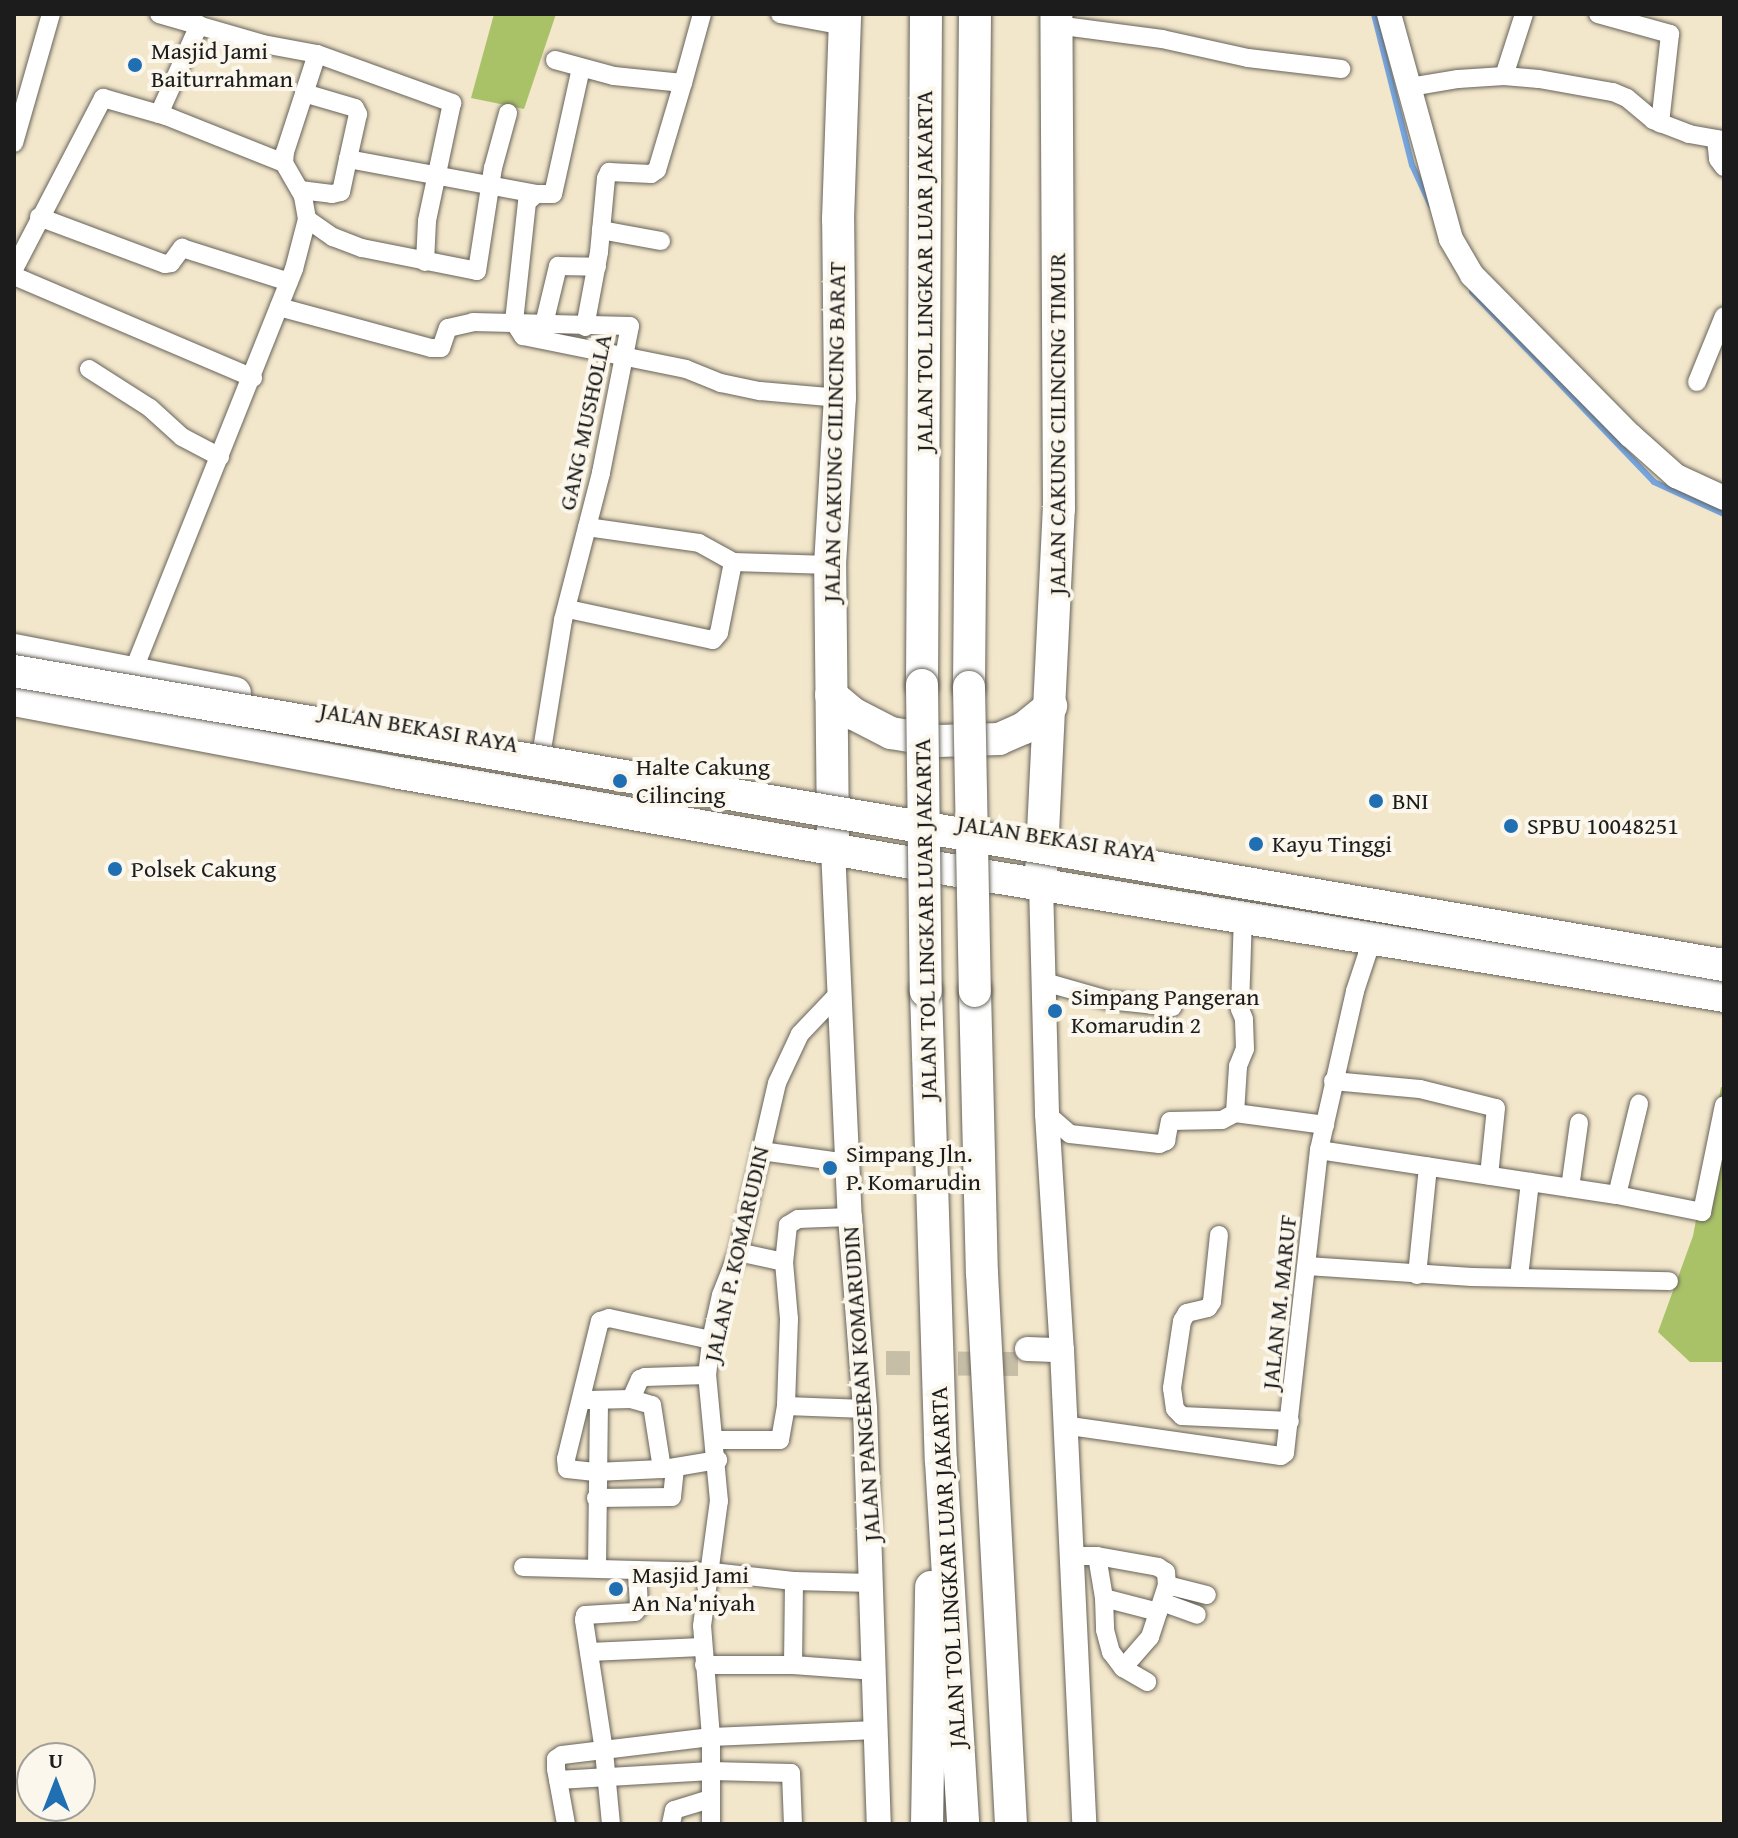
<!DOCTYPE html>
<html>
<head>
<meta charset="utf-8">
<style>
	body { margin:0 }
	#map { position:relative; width:1738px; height:1838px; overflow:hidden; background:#f2e6cb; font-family:"Gentium Book Plus",serif }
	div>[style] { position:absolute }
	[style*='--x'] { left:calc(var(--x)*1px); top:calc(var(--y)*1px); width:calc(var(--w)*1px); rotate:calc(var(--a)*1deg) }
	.green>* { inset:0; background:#a9c267 }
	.stream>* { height:6px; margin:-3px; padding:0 3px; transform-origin:3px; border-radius:3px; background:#76a5df }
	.secondary-tunnel>* { height:24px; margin-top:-12px; transform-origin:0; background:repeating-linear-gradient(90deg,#c7bea8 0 24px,transparent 0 36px) }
	.roads { filter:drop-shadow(0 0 2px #676359) drop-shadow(0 0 2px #676359) }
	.street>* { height:18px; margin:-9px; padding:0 9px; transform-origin:9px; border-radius:9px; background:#fff }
	.secondary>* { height:24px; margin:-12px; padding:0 12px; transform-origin:12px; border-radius:12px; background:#fff }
	.highway>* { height:32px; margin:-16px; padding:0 16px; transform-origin:16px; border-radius:16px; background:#fff }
	.bridges { filter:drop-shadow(0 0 2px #676359) drop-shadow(0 0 2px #676359) }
	.highway-bridge>* { height:32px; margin:-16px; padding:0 16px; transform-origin:16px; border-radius:16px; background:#fff }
	.dots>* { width:22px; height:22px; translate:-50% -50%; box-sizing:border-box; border:4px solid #fbf7ec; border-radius:50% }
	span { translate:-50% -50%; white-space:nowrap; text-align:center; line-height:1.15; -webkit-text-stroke:8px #fbf7ec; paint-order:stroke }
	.poi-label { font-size:24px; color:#1c1c1c }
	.left { translate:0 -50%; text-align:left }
	.street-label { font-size:24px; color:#1c1c1c }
	.frame { position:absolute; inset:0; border:16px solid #1c1c1c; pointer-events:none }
	.north { position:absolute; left:16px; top:1742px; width:80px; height:80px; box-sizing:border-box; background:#fbf7ec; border:2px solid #a29f99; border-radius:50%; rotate:0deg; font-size:22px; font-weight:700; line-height:32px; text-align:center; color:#1c1c1c }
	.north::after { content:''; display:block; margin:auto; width:28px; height:36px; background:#1f6fb2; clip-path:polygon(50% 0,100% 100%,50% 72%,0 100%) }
</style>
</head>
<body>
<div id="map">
	<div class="green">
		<div style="clip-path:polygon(494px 14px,556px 14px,524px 109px,471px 98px)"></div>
		<div style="clip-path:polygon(1721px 1087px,1724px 1088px,1724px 1362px,1690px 1362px,1658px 1332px,1693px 1236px)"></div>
	</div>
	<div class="stream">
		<div style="--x:1374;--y:14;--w:156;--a:75.9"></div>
		<div style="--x:1412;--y:165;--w:45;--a:65.1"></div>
		<div style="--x:1472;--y:292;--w:263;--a:46.2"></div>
		<div style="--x:1654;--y:482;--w:77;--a:24.6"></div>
	</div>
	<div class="secondary-tunnel">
		<div style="--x:886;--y:1363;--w:142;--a:0.4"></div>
	</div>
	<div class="roads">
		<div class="street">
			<div style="--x:159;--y:14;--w:108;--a:16.1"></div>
			<div style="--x:263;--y:44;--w:55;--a:10.5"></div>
			<div style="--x:317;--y:54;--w:144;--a:19.9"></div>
			<div style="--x:452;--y:103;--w:121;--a:102"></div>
			<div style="--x:427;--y:221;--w:41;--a:92.8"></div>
			<div style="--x:780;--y:14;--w:66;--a:10.5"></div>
			<div style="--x:1598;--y:14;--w:75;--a:15.5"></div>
			<div style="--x:1670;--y:34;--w:90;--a:96.4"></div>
			<div style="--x:1056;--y:25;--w:107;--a:7.5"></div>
			<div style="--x:1162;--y:39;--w:88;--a:12.5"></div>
			<div style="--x:1248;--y:58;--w:94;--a:6.7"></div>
			<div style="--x:555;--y:60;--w:61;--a:15.2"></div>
			<div style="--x:614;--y:76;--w:69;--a:5.8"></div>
			<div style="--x:683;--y:83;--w:72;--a:-74.6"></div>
			<div style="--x:581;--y:68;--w:129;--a:102.5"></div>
			<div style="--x:553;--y:194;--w:17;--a:180"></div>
			<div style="--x:536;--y:194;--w:12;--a:138"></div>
			<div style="--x:527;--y:202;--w:121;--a:96.2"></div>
			<div style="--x:514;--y:322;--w:17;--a:57"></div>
			<div style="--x:523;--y:336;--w:166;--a:11.4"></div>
			<div style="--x:686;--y:369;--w:38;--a:22"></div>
			<div style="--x:721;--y:383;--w:40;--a:12"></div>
			<div style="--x:760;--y:391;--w:80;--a:5"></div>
			<div style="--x:1504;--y:76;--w:65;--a:-72.1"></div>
			<div style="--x:1410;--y:87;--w:49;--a:-9.5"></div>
			<div style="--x:1458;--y:79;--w:46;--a:-3.7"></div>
			<div style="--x:1504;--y:76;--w:35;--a:5"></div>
			<div style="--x:1539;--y:79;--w:75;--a:10"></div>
			<div style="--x:1613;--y:92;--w:15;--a:23"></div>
			<div style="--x:1627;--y:98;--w:34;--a:40"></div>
			<div style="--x:1653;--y:120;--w:39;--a:21"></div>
			<div style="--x:1689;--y:134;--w:36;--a:10"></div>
			<div style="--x:304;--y:93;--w:53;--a:16.4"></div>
			<div style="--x:355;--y:108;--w:7;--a:63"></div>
			<div style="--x:358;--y:114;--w:46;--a:102.5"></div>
			<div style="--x:159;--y:114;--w:98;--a:-65.8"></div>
			<div style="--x:1716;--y:139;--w:20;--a:84"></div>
			<div style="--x:1718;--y:159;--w:10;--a:53"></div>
			<div style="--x:14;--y:143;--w:134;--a:-74"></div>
			<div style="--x:300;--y:190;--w:32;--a:7"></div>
			<div style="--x:332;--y:194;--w:9;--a:-13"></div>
			<div style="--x:341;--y:192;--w:34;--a:-78"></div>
			<div style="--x:348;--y:159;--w:191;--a:10.5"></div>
			<div style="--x:39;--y:217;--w:134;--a:20.5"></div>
			<div style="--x:165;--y:264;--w:6;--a:-9"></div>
			<div style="--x:171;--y:263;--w:19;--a:-54"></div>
			<div style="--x:182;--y:248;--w:112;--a:17.6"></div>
			<div style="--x:307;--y:219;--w:32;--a:35"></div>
			<div style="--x:333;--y:237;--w:31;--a:21"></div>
			<div style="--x:362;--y:248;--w:117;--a:11.3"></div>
			<div style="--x:477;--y:271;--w:104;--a:-81.2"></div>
			<div style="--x:493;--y:168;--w:57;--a:-74.7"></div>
			<div style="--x:601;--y:230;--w:61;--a:10.4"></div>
			<div style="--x:14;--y:269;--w:193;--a:-62.5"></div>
			<div style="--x:103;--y:98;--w:66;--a:15.9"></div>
			<div style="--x:166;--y:116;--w:127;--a:21.7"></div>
			<div style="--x:14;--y:276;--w:260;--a:23.1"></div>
			<div style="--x:279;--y:307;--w:157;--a:15.1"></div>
			<div style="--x:431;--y:348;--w:10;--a:0"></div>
			<div style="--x:441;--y:348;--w:21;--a:-71"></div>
			<div style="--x:448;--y:328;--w:26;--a:-13"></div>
			<div style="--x:473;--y:322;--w:157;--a:1.5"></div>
			<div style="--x:630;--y:326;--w:150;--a:101.2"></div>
			<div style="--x:601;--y:473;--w:152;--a:104.5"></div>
			<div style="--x:563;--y:620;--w:131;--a:99.2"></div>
			<div style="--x:544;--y:324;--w:60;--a:-76.4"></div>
			<div style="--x:558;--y:266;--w:39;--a:1"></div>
			<div style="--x:585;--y:327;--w:76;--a:-79.4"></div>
			<div style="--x:599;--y:252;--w:74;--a:-84.6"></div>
			<div style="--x:606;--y:178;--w:7;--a:-63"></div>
			<div style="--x:609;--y:172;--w:42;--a:2.7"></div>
			<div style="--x:651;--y:174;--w:7;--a:-34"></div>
			<div style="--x:657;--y:170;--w:91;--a:-73.4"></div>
			<div style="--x:89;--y:369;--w:72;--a:32.6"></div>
			<div style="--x:150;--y:408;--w:43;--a:42.2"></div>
			<div style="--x:182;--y:437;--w:43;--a:27.8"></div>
			<div style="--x:1697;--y:382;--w:71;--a:-67.8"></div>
			<div style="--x:587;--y:527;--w:113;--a:8.1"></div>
			<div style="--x:699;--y:543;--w:39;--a:29"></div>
			<div style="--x:733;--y:562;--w:97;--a:1.8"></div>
			<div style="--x:568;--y:609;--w:148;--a:12.1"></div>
			<div style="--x:713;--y:640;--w:9;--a:-49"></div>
			<div style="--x:719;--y:633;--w:72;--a:-78.8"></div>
			<div style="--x:132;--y:674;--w:436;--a:-68.2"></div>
			<div style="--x:294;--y:269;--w:52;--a:-75.4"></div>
			<div style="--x:307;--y:219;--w:23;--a:-100"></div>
			<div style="--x:303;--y:196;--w:38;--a:-120"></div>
			<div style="--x:284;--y:163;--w:11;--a:-85"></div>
			<div style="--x:285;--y:152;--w:103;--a:-71.9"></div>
			<div style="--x:1041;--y:981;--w:70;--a:15.8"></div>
			<div style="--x:1108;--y:1000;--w:65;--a:6.1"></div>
			<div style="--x:1333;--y:1081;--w:87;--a:5.3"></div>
			<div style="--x:1420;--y:1089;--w:78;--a:14"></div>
			<div style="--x:1496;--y:1108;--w:68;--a:95.9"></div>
			<div style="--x:1235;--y:1113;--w:91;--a:7.6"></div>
			<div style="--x:1047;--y:1114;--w:30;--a:41"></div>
			<div style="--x:1070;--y:1134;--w:90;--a:6.4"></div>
			<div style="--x:1159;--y:1144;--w:8;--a:-23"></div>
			<div style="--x:1166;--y:1141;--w:20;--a:-79"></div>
			<div style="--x:1170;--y:1121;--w:52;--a:-1.1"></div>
			<div style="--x:1222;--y:1120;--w:15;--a:-28"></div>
			<div style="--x:1235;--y:1113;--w:47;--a:-86.3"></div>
			<div style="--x:1238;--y:1066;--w:18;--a:-68"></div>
			<div style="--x:1245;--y:1049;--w:30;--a:-92"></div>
			<div style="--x:1244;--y:1019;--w:11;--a:-112"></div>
			<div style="--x:1240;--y:1009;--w:93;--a:-88.2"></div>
			<div style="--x:1319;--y:1150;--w:301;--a:8.6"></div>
			<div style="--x:1617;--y:1195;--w:87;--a:11.3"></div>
			<div style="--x:1702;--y:1212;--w:109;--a:-78.4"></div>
			<div style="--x:761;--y:1151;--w:89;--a:7.8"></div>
			<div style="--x:1570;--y:1188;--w:66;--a:-82.1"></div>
			<div style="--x:1617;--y:1195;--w:94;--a:-76.4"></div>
			<div style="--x:850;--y:1217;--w:52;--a:177.8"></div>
			<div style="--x:798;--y:1219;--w:12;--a:149"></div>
			<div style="--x:788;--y:1225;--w:37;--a:96"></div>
			<div style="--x:784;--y:1262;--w:57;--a:85"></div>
			<div style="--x:789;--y:1319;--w:87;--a:92"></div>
			<div style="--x:786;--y:1406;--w:79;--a:2.2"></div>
			<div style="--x:1219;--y:1235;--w:67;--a:96"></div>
			<div style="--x:1212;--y:1302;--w:7;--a:124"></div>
			<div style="--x:1208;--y:1308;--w:22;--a:167"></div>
			<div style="--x:1187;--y:1313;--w:9;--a:122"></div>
			<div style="--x:1182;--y:1321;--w:68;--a:98.5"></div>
			<div style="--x:1172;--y:1388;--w:21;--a:82"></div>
			<div style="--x:1175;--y:1409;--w:10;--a:45"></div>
			<div style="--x:1182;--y:1416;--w:108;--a:2.7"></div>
			<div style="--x:738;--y:1252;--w:47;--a:12.3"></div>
			<div style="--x:1307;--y:1266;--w:165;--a:3.8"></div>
			<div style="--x:1472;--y:1277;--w:197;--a:1.2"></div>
			<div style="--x:1417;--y:1275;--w:109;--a:-84.2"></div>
			<div style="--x:1519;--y:1277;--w:96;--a:-83.4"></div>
			<div style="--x:631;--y:1399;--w:22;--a:16"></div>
			<div style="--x:652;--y:1405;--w:65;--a:81.1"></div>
			<div style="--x:662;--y:1469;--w:67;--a:177.4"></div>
			<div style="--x:595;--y:1472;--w:28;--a:-174"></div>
			<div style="--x:567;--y:1469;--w:10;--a:-96"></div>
			<div style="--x:566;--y:1459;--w:142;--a:-76.2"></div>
			<div style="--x:600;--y:1321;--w:9;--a:-18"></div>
			<div style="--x:609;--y:1318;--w:104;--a:12.2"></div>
			<div style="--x:588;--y:1400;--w:43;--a:-1.3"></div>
			<div style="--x:631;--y:1399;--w:22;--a:-66"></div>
			<div style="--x:640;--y:1379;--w:5;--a:-22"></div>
			<div style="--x:645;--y:1377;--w:62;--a:-1.8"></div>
			<div style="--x:1063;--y:1425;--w:220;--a:8.1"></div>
			<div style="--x:1281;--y:1456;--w:5;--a:-37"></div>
			<div style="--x:1285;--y:1453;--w:305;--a:-83.6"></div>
			<div style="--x:1319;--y:1150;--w:163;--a:-77.2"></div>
			<div style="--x:1355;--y:991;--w:57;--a:-71.6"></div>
			<div style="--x:715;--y:1440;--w:65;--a:0"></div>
			<div style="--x:780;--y:1440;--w:35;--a:-80"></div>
			<div style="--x:664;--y:1469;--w:55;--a:-9.5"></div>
			<div style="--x:596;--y:1498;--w:76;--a:-0.8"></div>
			<div style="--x:672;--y:1497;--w:28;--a:-84"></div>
			<div style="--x:1069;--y:1556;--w:28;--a:0"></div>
			<div style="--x:1097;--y:1556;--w:62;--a:10.2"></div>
			<div style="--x:1158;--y:1567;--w:9;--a:32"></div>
			<div style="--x:1166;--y:1572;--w:13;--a:86"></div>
			<div style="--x:1167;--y:1585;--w:55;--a:108.1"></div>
			<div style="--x:1150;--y:1637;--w:41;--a:131.1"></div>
			<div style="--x:1097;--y:1556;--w:43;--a:80.5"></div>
			<div style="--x:1104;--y:1598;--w:32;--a:88"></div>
			<div style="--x:1105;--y:1630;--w:23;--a:75"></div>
			<div style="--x:1111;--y:1652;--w:20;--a:53"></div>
			<div style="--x:1123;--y:1668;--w:28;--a:30"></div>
			<div style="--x:523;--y:1567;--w:189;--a:1.5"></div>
			<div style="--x:712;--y:1572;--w:82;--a:6.3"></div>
			<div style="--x:794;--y:1581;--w:78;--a:1.5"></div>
			<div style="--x:597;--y:1567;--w:165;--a:-89.3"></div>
			<div style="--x:1167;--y:1585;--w:41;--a:14"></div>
			<div style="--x:1104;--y:1598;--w:56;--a:14.5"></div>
			<div style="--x:1162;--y:1602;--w:37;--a:20"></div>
			<div style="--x:589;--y:1652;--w:113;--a:-2.5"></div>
			<div style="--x:704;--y:1665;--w:89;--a:0"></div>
			<div style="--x:793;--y:1665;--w:82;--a:4.2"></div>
			<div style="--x:793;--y:1665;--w:84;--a:-89.3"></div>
			<div style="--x:558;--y:1780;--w:153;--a:-3.4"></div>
			<div style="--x:711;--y:1771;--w:80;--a:1.4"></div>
			<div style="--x:791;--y:1773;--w:51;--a:87.8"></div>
			<div style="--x:566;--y:1824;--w:56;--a:-100.3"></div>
			<div style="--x:556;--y:1769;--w:10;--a:-90"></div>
			<div style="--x:556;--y:1759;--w:7;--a:-34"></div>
			<div style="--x:562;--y:1755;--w:150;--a:-6.9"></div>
			<div style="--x:711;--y:1737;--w:165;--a:-2.4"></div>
			<div style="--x:611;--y:1824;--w:73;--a:-95.5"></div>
			<div style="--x:604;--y:1751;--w:133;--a:-98.7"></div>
			<div style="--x:584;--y:1620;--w:5;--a:-79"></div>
			<div style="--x:585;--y:1615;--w:50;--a:-3.4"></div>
			<div style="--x:635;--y:1612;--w:6;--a:-51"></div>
			<div style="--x:639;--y:1607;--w:37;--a:-93"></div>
			<div style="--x:671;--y:1824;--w:14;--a:-78"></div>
			<div style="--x:674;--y:1810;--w:38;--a:-17"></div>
			<div style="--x:711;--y:1824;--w:87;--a:-90"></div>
			<div style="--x:711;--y:1737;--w:111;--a:-94.6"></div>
			<div style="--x:702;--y:1626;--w:126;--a:-82.3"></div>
			<div style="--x:719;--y:1501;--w:127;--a:-95.4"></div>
			<div style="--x:707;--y:1375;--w:35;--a:-83"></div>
			<div style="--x:711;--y:1340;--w:46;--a:-77.5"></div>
			<div style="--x:721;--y:1295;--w:46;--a:-68.4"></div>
			<div style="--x:738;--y:1252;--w:173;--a:-77"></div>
			<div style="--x:777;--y:1083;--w:54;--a:-64.9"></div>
			<div style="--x:800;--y:1034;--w:57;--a:-46.4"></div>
		</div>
		<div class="secondary">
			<div style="--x:1389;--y:14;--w:233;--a:74.6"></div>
			<div style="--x:1451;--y:239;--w:42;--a:59.7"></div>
			<div style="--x:1472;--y:275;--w:225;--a:45.4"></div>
			<div style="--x:1630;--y:435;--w:62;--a:41.7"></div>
			<div style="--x:1676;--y:476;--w:53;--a:24.6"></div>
			<div style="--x:833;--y:849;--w:368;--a:87.4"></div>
			<div style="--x:850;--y:1217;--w:193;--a:85.5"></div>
			<div style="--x:865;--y:1409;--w:415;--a:88.1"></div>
			<div style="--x:1041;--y:884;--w:230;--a:88.5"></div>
			<div style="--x:1047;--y:1114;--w:236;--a:86.4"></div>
			<div style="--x:1062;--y:1350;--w:475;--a:87.3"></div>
			<div style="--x:1027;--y:1349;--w:35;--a:2"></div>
		</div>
		<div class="highway">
			<div style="--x:14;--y:650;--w:225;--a:11"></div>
			<div style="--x:922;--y:685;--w:671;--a:-89.66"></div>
			<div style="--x:969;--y:687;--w:673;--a:-89.49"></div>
			<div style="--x:831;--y:695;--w:30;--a:40"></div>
			<div style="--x:854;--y:714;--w:42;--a:27.2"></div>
			<div style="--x:891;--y:733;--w:49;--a:9.5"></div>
			<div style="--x:939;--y:741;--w:60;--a:-1.9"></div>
			<div style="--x:999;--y:739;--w:27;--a:-24"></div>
			<div style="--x:1024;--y:728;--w:35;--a:-39"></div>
			<div style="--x:14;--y:700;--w:387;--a:10.7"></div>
			<div style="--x:394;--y:772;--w:578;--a:9.97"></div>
			<div style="--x:963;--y:872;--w:771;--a:9.25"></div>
			<div style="--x:833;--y:837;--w:272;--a:-90.6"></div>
			<div style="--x:830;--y:565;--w:167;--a:-86.6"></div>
			<div style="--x:840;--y:398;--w:179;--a:-90.6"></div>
			<div style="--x:838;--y:219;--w:205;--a:-88"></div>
			<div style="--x:1041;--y:873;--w:364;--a:-87.2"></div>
			<div style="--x:1059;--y:509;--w:495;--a:-90.3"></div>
			<div style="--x:926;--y:991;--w:470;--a:88.2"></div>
			<div style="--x:941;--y:1461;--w:364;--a:86.5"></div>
			<div style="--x:975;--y:991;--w:282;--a:88.6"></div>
			<div style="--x:982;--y:1273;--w:552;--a:86.99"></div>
			<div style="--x:927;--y:1824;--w:237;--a:-89"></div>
		</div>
	</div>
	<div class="bridges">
		<div class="highway-bridge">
			<div style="--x:14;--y:671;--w:1735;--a:9.76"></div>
			<div style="--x:922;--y:685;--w:306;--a:89.3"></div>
			<div style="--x:969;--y:687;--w:304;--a:88.9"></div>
		</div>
	</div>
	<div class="dots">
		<div style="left:135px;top:65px;background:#1f6fb2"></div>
		<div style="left:620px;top:781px;background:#1f6fb2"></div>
		<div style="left:1376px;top:801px;background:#1f6fb2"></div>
		<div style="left:1511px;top:826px;background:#1f6fb2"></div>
		<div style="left:1256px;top:844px;background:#1f6fb2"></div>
		<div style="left:115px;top:869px;background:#1f6fb2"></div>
		<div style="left:1055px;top:1011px;background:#1f6fb2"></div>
		<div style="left:830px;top:1168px;background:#1f6fb2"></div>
		<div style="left:616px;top:1589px;background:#1f6fb2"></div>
	</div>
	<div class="poi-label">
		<span class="left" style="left:151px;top:65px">Masjid Jami<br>Baiturrahman</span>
		<span class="left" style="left:636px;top:781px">Halte Cakung<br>Cilincing</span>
		<span class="left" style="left:1392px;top:801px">BNI</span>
		<span class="left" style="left:1527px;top:826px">SPBU 10048251</span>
		<span class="left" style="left:1272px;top:844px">Kayu Tinggi</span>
		<span class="left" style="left:131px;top:869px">Polsek Cakung</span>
		<span class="left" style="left:1071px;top:1011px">Simpang Pangeran<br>Komarudin 2</span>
		<span class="left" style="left:846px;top:1168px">Simpang Jln.<br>P. Komarudin</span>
		<span class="left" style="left:632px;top:1589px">Masjid Jami<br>An Na'niyah</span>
	</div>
	<div class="street-label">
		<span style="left:924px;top:271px;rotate:-90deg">JALAN TOL LINGKAR LUAR JAKARTA</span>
		<span style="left:585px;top:422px;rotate:-78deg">GANG MUSHOLLA</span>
		<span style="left:1057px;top:424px;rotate:-90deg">JALAN CAKUNG CILINCING TIMUR</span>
		<span style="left:834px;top:432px;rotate:-89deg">JALAN CAKUNG CILINCING BARAT</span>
		<span style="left:419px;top:727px;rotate:10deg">JALAN BEKASI RAYA</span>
		<span style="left:1057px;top:838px;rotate:9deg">JALAN BEKASI RAYA</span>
		<span style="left:925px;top:919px;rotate:-91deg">JALAN TOL LINGKAR LUAR JAKARTA</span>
		<span style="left:736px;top:1254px;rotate:-77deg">JALAN P. KOMARUDIN</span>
		<span style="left:1279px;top:1302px;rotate:-84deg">JALAN M. MARUF</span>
		<span style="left:861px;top:1384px;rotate:-94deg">JALAN PANGERAN KOMARUDIN</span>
		<span style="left:948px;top:1567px;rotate:-93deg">JALAN TOL LINGKAR LUAR JAKARTA</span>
	</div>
	<div class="frame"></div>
	<div class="north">U</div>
</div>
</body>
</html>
